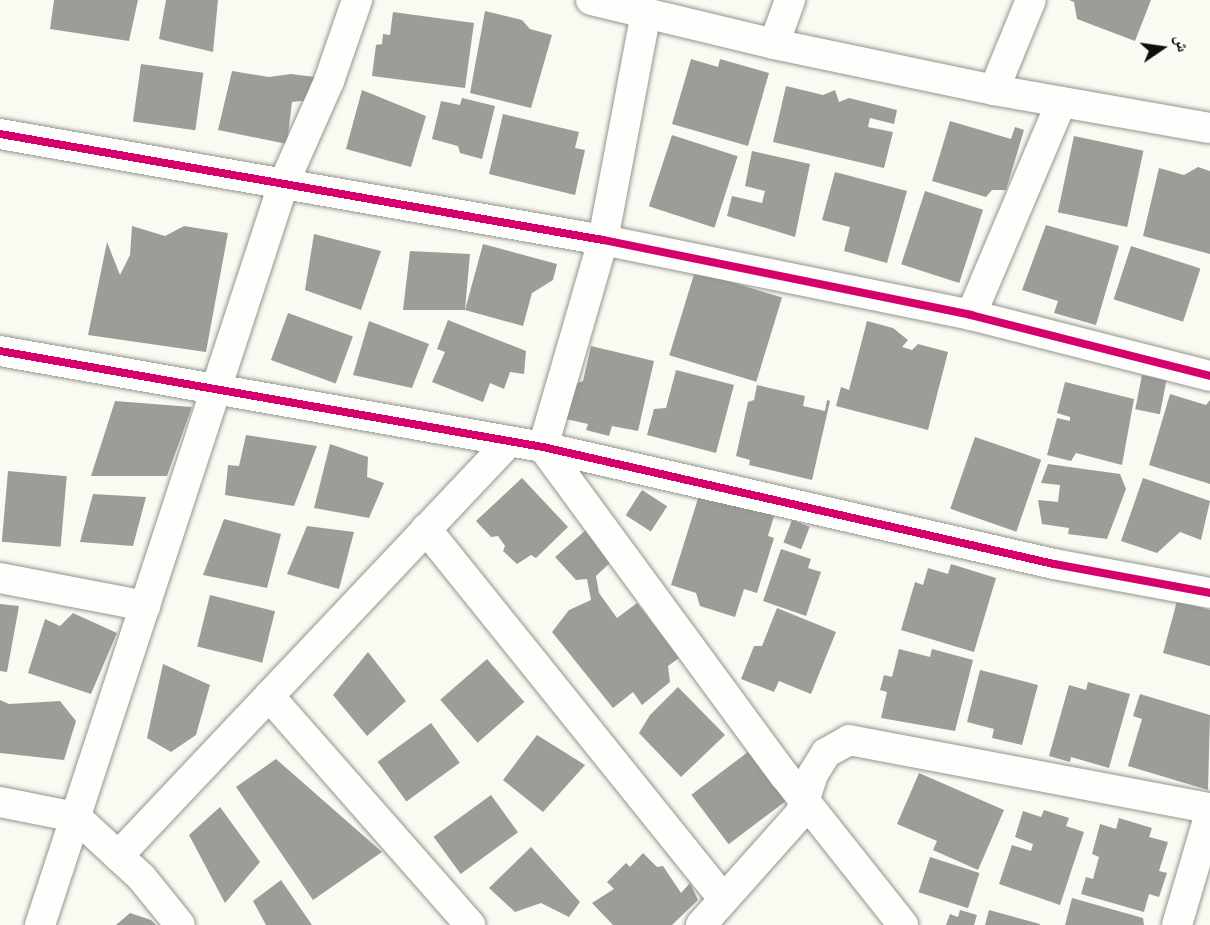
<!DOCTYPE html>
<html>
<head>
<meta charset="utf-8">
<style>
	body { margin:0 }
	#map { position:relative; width:1210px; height:925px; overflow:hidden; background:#fafaf2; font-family:Georgia,"Noto Naskh Arabic",serif }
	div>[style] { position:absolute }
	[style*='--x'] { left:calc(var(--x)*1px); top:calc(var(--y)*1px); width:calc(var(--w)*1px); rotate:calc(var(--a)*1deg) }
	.building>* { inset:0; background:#9d9c98; transform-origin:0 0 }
	.roads { filter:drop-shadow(0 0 2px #949490) drop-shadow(0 0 2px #949490) }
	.minor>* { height:30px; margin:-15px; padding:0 15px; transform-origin:15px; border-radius:15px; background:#fefefd }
	.cycleway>* { height:8px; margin:-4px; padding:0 4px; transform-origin:4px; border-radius:4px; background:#d6006c }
	span { translate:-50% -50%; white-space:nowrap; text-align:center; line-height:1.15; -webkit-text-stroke:6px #fff; paint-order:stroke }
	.north { position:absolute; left:1132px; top:18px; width:60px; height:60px; -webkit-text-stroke:4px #fff; paint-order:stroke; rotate:77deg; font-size:16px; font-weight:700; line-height:24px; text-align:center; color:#0d0d0d }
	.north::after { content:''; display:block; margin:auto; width:21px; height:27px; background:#0d0d0d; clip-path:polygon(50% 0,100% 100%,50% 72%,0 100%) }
</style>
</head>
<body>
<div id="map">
	<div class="building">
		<div style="clip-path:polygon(54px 0,138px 0,129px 41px,50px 29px)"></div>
		<div style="clip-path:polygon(166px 0,218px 0,213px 52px,159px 39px)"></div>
		<div style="clip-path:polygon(1069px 0,1151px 0,1135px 41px,1077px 19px,1074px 2px)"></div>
		<div style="clip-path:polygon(485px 11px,522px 20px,530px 29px,552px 35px,531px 108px,470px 93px)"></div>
		<div style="clip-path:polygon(393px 12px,474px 23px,465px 88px,372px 76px,376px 45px,382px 44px,383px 34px,390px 35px)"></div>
		<div style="clip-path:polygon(691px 59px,718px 67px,720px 59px,769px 73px,748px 146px,672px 124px)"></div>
		<div style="left:141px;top:64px;width:63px;height:58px;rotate:8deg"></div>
		<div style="clip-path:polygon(232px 71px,269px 77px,291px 74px,315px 77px,310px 100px,292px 102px,287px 144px,218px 130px)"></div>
		<div style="clip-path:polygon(786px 86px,823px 95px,835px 90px,839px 102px,849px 98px,897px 110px,894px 124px,870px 118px,868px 127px,893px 132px,884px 168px,773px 142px)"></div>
		<div style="clip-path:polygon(362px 90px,426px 116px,411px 167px,346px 149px)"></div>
		<div style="clip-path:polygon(462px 98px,495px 106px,482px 159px,460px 153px,458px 146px,432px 139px,441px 101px,460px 105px)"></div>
		<div style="clip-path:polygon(503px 114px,579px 132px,575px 148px,585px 150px,575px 195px,489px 174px)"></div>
		<div style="clip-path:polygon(950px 121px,1011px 139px,1015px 127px,1024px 130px,1006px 190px,992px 190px,986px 197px,932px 181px)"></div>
		<div style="left:672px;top:135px;width:69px;height:75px;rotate:18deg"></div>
		<div style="left:1074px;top:136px;width:71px;height:78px;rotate:12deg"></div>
		<div style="clip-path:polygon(752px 151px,810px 164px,795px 237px,727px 216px,732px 196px,762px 203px,765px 191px,745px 186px)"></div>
		<div style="clip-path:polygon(1198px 167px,1210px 171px,1210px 254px,1143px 236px,1159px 168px,1184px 175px)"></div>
		<div style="clip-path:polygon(835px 172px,907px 191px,887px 263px,844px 251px,850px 227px,822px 220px)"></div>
		<div style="left:925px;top:191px;width:61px;height:77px;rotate:18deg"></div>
		<div style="clip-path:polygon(1046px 225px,1119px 246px,1096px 325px,1054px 313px,1058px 301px,1022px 290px)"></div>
		<div style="clip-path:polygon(132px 226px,165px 236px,184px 226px,228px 233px,206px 352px,88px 335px,107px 242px,120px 275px,130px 255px)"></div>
		<div style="clip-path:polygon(314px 234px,381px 251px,361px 310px,305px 290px)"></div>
		<div style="clip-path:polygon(483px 244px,557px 264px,553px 280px,532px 293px,523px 326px,465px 310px)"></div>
		<div style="left:1131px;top:246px;width:73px;height:56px;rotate:18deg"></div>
		<div style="clip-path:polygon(410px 251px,470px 254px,465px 310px,403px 310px)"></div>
		<div style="left:695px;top:271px;width:91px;height:88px;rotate:17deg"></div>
		<div style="left:288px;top:313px;width:69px;height:50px;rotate:20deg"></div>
		<div style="clip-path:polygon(448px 320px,526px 351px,524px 374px,510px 372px,504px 389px,490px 383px,483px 402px,432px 382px,445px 352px,437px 349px)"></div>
		<div style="clip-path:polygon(369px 321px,429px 344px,412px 388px,353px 375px)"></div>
		<div style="clip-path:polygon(867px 321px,893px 328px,908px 340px,902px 347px,912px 350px,918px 344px,948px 352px,928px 430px,836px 406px,841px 387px,849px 390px)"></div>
		<div style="clip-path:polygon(591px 346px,654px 361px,638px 431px,612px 426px,609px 436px,586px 430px,588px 424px,566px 419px,574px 384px,583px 381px)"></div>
		<div style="clip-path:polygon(676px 370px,734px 385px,716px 453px,647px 435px,654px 409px,666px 408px)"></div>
		<div style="left:1142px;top:375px;width:25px;height:35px;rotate:11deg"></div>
		<div style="clip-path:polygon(1065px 382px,1134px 399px,1122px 465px,1076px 453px,1071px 461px,1047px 455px,1057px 418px,1070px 421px,1070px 417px,1057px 413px)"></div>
		<div style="clip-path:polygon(757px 385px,805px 396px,803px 406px,825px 411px,827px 400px,830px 401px,812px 480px,749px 465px,750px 460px,736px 456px,748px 402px,754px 400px)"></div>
		<div style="clip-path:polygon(1170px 394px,1206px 405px,1210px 400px,1210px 484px,1149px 465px)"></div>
		<div style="clip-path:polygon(115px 401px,192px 407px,167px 476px,91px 476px)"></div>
		<div style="clip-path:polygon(246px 435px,317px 446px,294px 506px,225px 495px,228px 465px,239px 466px)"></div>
		<div style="left:975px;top:437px;width:70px;height:76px;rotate:19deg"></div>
		<div style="clip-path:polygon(330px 444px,368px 457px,367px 477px,384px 483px,369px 518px,314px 508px)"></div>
		<div style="clip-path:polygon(1048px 464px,1120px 474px,1126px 489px,1107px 539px,1068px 534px,1069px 528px,1042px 524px,1038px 500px,1058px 502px,1060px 485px,1041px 483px)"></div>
		<div style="left:8px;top:471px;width:59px;height:71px;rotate:5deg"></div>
		<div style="clip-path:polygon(522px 478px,568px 527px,536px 558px,531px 555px,517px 564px,503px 551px,505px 546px,498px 536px,491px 537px,476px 521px)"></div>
		<div style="clip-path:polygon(1143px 478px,1210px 501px,1201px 540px,1180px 532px,1157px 553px,1121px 541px)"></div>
		<div style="left:642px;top:490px;width:30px;height:30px;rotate:33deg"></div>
		<div style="clip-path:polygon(700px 492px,774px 516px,768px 536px,774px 538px,757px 593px,744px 589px,735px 617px,700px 606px,696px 593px,671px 585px)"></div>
		<div style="clip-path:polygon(93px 494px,146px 497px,133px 546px,80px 542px)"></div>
		<div style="clip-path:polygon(224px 519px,281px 534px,267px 588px,203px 575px)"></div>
		<div style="left:792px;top:520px;width:19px;height:24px;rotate:21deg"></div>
		<div style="clip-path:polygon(307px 526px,354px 532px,339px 589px,287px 574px)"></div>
		<div style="clip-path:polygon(586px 530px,613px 560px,596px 576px,599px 593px,617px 618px,637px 603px,679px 658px,668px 666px,670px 682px,642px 705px,633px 692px,613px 708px,552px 632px,569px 610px,591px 600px,587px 579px,576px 580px,555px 557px)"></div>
		<div style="clip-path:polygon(781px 549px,811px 559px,808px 568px,821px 572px,806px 616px,763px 601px)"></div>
		<div style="clip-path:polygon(951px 564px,996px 578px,974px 652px,901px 630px,915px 582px,923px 585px,928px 568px,948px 574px)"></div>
		<div style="left:210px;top:595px;width:67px;height:53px;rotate:14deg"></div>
		<div style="clip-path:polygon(1177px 601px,1210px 610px,1210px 666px,1163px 653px)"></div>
		<div style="clip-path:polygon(0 604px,19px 606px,7px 672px,0 671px)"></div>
		<div style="clip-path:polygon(777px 608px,836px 632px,811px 694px,779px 681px,774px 692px,741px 679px,754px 646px,762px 646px)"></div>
		<div style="clip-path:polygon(73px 613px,117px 633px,91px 694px,28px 673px,45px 619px,60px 626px)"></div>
		<div style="clip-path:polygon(899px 649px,930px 657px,932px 649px,973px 660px,955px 731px,881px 718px,887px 692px,880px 690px,884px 675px,892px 677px)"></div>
		<div style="clip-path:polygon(368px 652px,406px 701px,367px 736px,333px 695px)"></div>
		<div style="left:487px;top:659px;width:57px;height:62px;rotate:49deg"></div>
		<div style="clip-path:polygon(163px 664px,210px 685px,196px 735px,171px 752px,147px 738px)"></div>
		<div style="clip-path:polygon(980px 670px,1038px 685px,1022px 745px,992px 738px,994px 729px,967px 722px)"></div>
		<div style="clip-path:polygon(1088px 682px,1130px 694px,1109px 768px,1071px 757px,1070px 762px,1049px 756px,1069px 685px,1086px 690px)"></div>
		<div style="clip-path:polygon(678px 687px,725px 735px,681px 777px,639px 733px,650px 715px)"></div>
		<div style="clip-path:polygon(1140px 694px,1210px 715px,1208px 790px,1128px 766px,1142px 719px,1133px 716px)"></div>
		<div style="clip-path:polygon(0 700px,9px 704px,60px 701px,76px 721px,64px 760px,0 753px)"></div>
		<div style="left:431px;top:723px;width:49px;height:66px;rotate:54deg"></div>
		<div style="clip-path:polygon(537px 735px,585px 765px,543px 812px,503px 780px)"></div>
		<div style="left:748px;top:752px;width:62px;height:71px;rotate:53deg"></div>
		<div style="clip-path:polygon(276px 759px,382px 852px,313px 900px,236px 787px)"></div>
		<div style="clip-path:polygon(919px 773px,1004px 810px,978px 870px,933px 850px,937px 841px,897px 824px)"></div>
		<div style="left:491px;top:795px;width:46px;height:71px;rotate:54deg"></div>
		<div style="clip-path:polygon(220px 807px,260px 862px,225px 903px,189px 835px)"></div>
		<div style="clip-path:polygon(1044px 810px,1069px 818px,1066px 826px,1084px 832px,1060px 905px,999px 884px,1012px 845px,1031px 851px,1033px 844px,1015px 837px,1023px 811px,1041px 817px)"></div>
		<div style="clip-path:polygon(1119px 818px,1152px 828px,1149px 837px,1168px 842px,1159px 871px,1167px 873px,1159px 897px,1149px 894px,1144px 912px,1081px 894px,1086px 877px,1093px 879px,1099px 857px,1092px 854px,1100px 824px,1116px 829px)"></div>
		<div style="clip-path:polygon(531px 847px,580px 902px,569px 917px,541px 903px,515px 912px,489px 888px)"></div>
		<div style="clip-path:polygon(643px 853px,657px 867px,663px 866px,681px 893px,690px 883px,698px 900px,672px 925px,613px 925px,592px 903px,614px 889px,607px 882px,626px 863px,630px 867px)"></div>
		<div style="left:930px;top:857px;width:52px;height:37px;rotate:18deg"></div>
		<div style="clip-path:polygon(281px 880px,312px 925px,266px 925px,253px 901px)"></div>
		<div style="clip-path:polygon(1072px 898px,1143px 918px,1144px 925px,1065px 925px)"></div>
		<div style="clip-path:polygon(960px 910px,977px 915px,974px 925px,946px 925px,950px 914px,958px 917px)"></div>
		<div style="clip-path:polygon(989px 910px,1040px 924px,1040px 925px,985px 925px)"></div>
		<div style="clip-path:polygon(130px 913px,151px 920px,156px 925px,116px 925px)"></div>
	</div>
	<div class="roads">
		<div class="minor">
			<div style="--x:591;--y:0;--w:188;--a:13.5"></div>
			<div style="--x:774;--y:44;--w:225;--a:11.8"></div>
			<div style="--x:994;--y:90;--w:219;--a:10"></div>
			<div style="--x:774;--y:44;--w:47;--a:-70"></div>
			<div style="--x:994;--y:90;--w:97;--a:-67.7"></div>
			<div style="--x:0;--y:134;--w:612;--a:9.97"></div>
			<div style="--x:603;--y:240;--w:376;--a:11.5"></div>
			<div style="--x:971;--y:315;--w:247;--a:14.3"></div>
			<div style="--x:971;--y:315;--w:230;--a:-67"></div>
			<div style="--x:0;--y:351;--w:551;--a:10.03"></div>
			<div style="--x:543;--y:447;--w:524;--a:12.9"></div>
			<div style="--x:1054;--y:564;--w:159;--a:10.5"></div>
			<div style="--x:543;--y:447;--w:408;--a:53.7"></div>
			<div style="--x:785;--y:776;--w:190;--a:51.6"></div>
			<div style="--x:543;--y:447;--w:216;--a:-73.8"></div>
			<div style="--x:603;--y:240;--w:232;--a:-79.3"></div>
			<div style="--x:426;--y:529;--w:475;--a:51.2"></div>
			<div style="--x:0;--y:578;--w:148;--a:10.9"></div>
			<div style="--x:269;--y:696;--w:305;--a:48.7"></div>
			<div style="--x:0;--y:802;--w:77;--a:11.2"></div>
			<div style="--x:76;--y:817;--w:90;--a:42.7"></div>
			<div style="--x:142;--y:878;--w:60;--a:51"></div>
			<div style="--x:118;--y:856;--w:569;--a:-46.64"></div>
			<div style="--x:40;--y:925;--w:779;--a:-71.82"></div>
			<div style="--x:283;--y:185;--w:114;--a:-66.1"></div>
			<div style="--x:329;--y:81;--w:86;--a:-70.9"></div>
			<div style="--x:701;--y:925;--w:149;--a:-48.3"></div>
			<div style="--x:800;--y:814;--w:42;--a:-72"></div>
			<div style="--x:813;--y:774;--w:25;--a:-58"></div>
			<div style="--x:826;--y:753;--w:26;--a:-29"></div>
			<div style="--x:849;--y:740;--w:367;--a:10.7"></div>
			<div style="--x:1177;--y:925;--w:117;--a:-73.6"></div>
		</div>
	</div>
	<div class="cycleway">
		<div style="--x:0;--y:134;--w:612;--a:9.97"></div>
		<div style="--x:603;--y:240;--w:376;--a:11.5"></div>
		<div style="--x:971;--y:315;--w:247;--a:14.3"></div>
		<div style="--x:0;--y:351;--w:551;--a:10.03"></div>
		<div style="--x:543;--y:447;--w:524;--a:12.9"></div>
		<div style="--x:1054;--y:564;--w:159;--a:10.5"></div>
	</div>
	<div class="north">ش</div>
</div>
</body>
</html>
